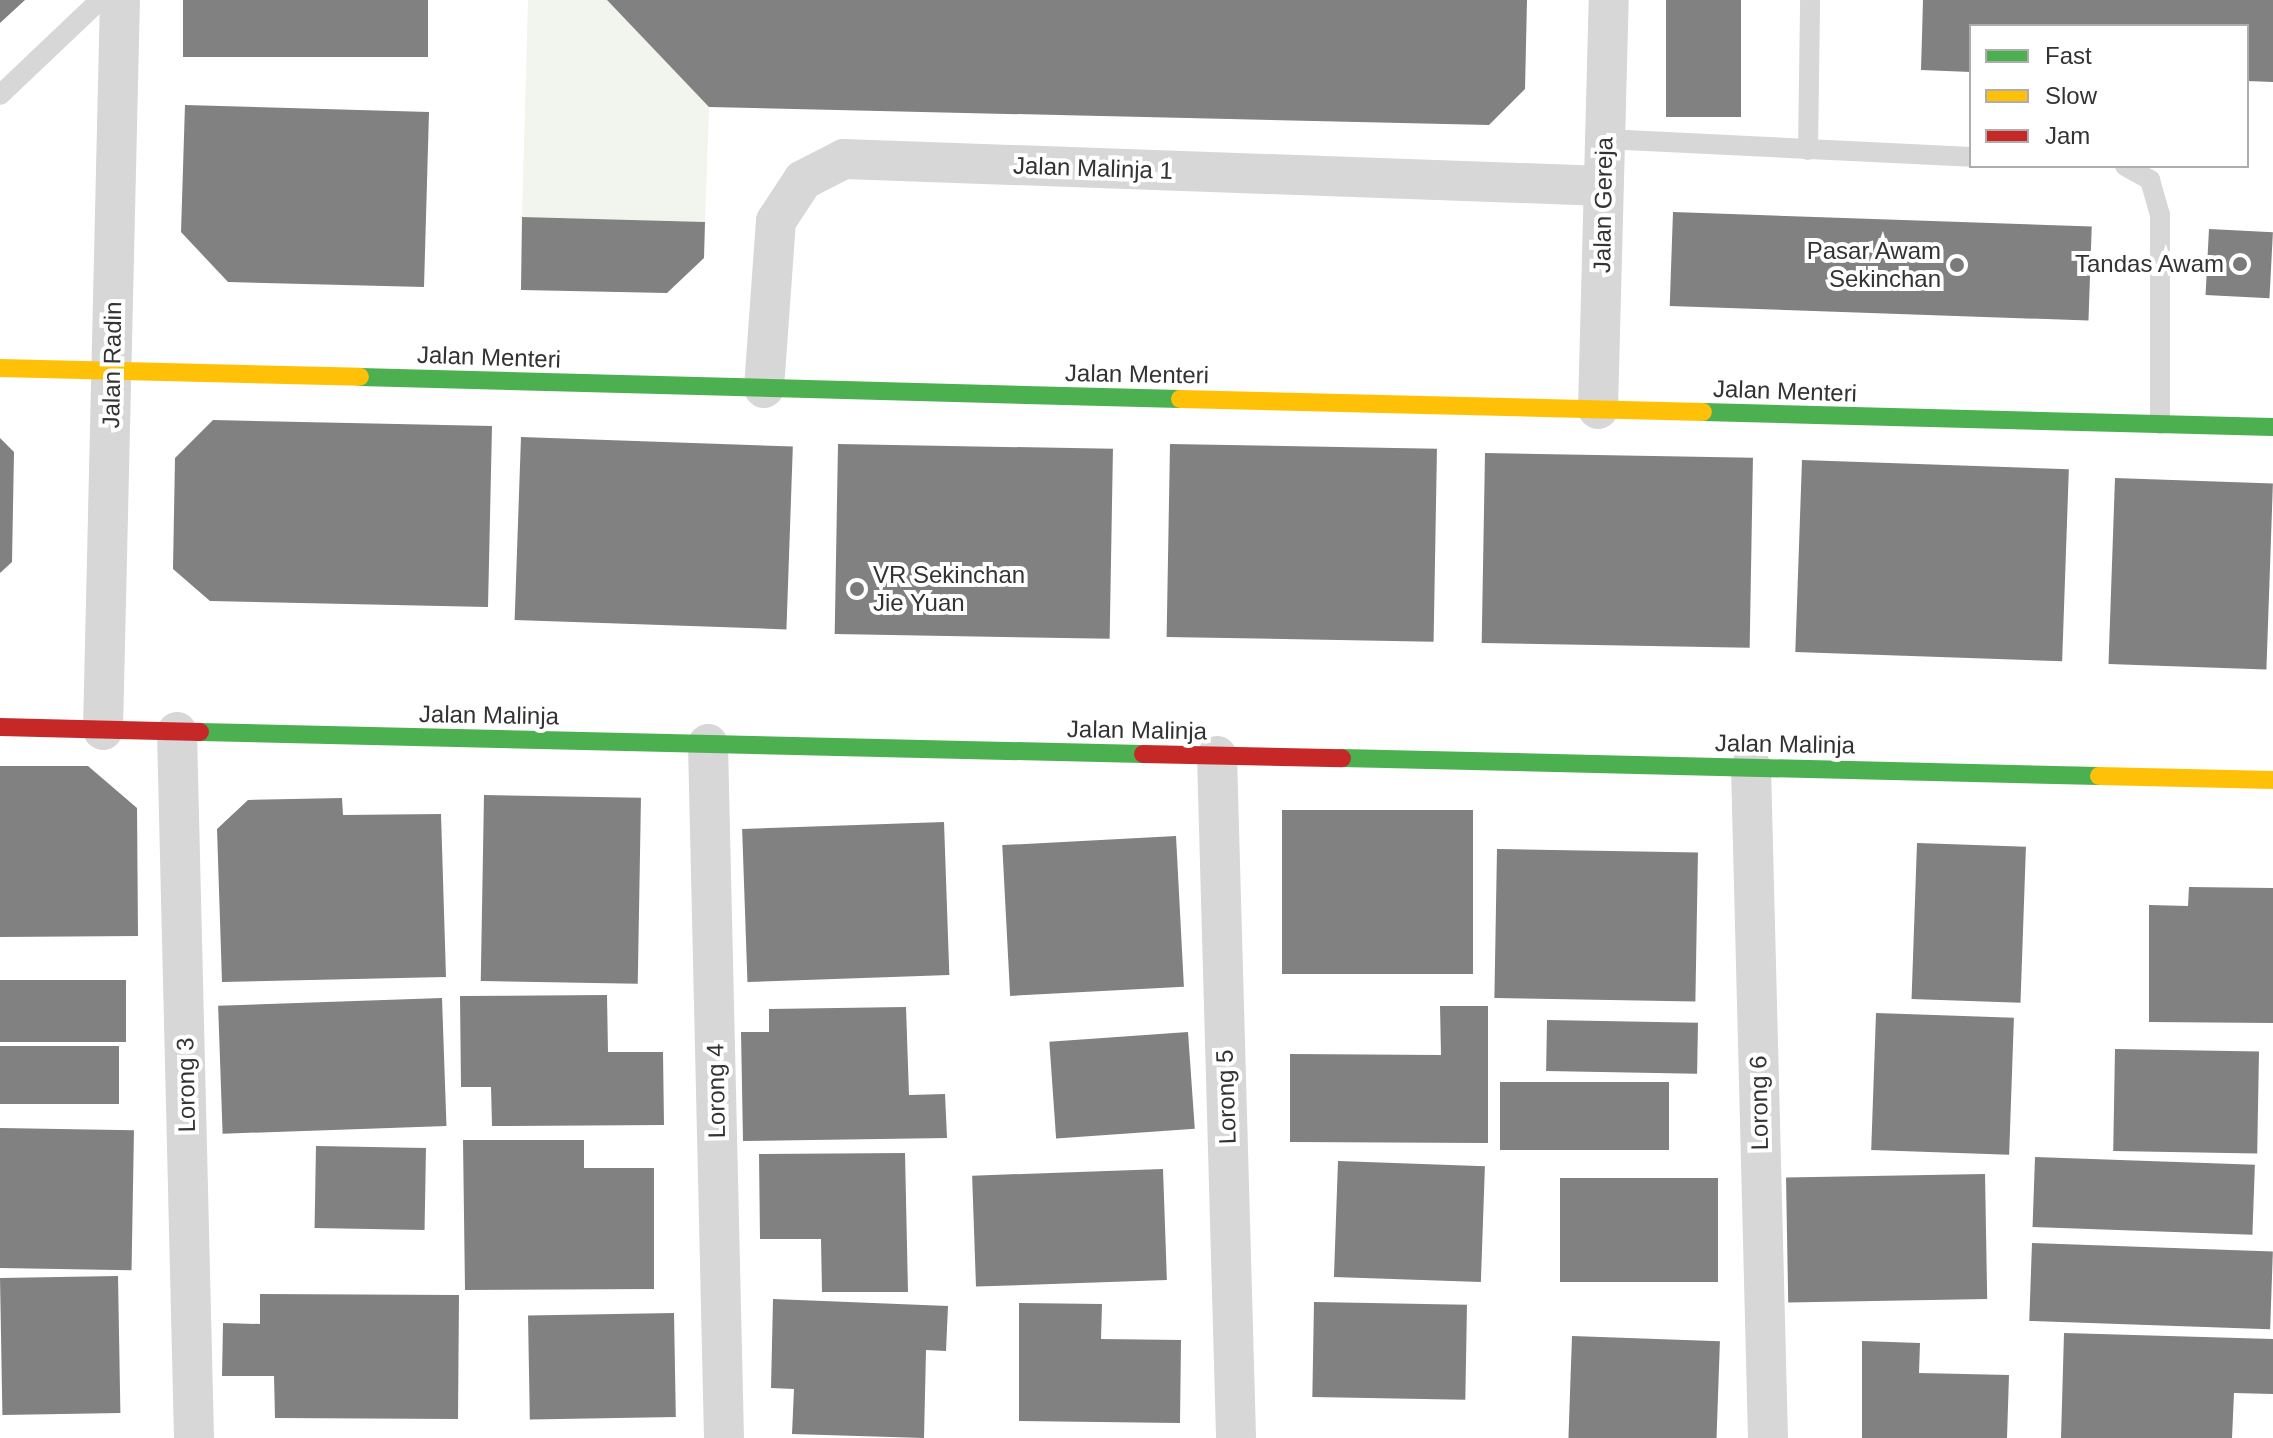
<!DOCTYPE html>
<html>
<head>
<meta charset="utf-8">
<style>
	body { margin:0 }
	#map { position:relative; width:2273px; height:1438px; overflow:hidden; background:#fff; font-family:Arial,sans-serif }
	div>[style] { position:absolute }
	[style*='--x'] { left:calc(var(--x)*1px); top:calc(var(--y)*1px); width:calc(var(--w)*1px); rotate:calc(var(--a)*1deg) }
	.green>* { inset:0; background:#f1f5ed }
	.building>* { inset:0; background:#818181; transform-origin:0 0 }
	.lane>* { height:20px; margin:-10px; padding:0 10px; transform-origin:10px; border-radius:10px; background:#d7d7d7 }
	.street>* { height:40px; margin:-20px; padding:0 20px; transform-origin:20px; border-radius:20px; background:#d7d7d7 }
	.fast>* { height:18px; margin:-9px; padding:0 9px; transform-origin:9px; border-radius:9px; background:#4caf50 }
	.slow>* { height:18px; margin:-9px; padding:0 9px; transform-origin:9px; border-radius:9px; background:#ffc107 }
	.jam>* { height:18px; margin:-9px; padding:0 9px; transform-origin:9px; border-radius:9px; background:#c62828 }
	.dots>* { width:22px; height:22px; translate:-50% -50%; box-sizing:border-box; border:4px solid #fff; border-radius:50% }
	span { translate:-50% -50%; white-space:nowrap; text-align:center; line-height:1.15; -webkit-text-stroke:8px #fff; paint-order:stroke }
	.street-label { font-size:24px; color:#333 }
	.poi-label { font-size:24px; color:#333 }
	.right { translate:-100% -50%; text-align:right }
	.left { translate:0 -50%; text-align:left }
	.legend { position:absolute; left:1969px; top:24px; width:280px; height:144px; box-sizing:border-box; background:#fff; border:2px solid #adadad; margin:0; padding:10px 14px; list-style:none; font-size:24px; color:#333 }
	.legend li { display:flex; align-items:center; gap:16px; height:40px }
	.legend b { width:40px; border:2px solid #adadad }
</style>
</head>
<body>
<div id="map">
	<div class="green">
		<div style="clip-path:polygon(528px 0,607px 0,709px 107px,705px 222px,522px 217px)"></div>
	</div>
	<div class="building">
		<div style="clip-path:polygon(0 0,25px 0,0 23px)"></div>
		<div style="left:183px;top:0;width:245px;height:57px"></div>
		<div style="clip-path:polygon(607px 0,1527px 0,1525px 89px,1489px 125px,709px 107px)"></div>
		<div style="left:1666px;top:0;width:75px;height:117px"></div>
		<div style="clip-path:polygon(1923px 0,2273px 0,2273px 82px,2247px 81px,2247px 26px,1971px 26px,1971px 72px,1921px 70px)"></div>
		<div style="clip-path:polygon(185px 105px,429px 112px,424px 287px,228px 282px,181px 232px)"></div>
		<div style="left:1673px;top:212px;width:419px;height:94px;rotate:2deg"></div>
		<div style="clip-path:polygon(522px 217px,705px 222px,704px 258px,667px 293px,521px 290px)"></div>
		<div style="left:2209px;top:229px;width:64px;height:66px;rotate:3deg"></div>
		<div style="clip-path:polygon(213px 420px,492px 426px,488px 607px,210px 601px,173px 569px,175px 458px)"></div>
		<div style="left:521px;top:437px;width:272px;height:183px;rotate:2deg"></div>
		<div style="clip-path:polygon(0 438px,14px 452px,12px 562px,0 573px)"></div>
		<div style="left:838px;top:444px;width:275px;height:190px;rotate:1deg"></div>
		<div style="left:1170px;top:444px;width:267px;height:193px;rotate:1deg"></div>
		<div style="left:1485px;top:453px;width:268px;height:190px;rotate:1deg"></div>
		<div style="left:1802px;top:460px;width:267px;height:192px;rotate:2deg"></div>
		<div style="left:2115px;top:478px;width:158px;height:186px;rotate:2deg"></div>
		<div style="clip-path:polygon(0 766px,88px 766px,137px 808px,138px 936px,0 937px)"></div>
		<div style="left:484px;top:795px;width:157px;height:186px;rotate:1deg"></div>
		<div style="clip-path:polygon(342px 798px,343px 815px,441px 814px,446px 977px,222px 982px,217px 829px,248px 800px)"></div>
		<div style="left:1282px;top:810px;width:191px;height:164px"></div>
		<div style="left:944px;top:822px;width:153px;height:202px;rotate:88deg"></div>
		<div style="left:1176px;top:836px;width:151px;height:174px;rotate:87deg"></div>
		<div style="left:1917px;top:843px;width:109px;height:156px;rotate:2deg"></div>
		<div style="left:1497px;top:849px;width:201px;height:149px;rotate:1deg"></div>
		<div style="clip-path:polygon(2189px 887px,2273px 888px,2273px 1023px,2149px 1022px,2149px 905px,2188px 906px)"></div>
		<div style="left:0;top:980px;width:126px;height:62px"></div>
		<div style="clip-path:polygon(607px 995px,608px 1052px,663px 1052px,664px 1125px,492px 1126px,491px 1087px,461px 1087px,460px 996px)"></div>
		<div style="left:442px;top:998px;width:128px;height:224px;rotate:88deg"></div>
		<div style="clip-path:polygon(1440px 1006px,1488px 1006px,1488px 1143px,1290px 1142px,1290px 1054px,1441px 1055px)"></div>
		<div style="clip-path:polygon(906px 1007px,909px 1095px,945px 1094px,947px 1138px,743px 1141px,741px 1032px,769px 1032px,769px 1009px)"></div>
		<div style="left:1876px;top:1013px;width:138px;height:137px;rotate:2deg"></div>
		<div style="left:1547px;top:1020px;width:151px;height:51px;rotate:1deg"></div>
		<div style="left:1188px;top:1032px;width:97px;height:139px;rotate:86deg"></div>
		<div style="left:119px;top:1046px;width:58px;height:119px;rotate:90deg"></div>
		<div style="left:2115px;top:1049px;width:144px;height:102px;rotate:1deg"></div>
		<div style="left:1500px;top:1082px;width:169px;height:68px"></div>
		<div style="left:0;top:1128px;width:134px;height:140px;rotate:1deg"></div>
		<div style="clip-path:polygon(463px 1140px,584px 1140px,584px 1168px,654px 1168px,654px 1289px,465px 1290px)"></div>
		<div style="left:316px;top:1146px;width:110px;height:82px;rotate:1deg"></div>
		<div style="clip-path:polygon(905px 1153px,908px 1292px,822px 1292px,821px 1239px,760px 1239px,759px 1154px)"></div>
		<div style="left:2035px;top:1157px;width:220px;height:70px;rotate:2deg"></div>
		<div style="left:1338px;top:1161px;width:147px;height:116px;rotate:2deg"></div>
		<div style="left:1163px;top:1169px;width:111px;height:191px;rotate:88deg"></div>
		<div style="left:1985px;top:1174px;width:125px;height:199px;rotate:89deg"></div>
		<div style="left:1560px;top:1178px;width:158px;height:104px"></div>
		<div style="left:2032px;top:1243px;width:241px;height:78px;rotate:2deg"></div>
		<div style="left:118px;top:1276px;width:137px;height:118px;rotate:89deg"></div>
		<div style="clip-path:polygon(260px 1294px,459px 1295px,458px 1419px,275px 1418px,274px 1376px,222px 1376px,223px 1323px,260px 1324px)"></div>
		<div style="clip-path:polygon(773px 1299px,948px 1306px,946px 1351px,926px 1350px,924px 1438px,792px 1434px,794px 1389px,771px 1388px)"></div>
		<div style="left:1314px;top:1302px;width:153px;height:95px;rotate:1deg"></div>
		<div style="clip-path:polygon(1019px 1303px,1102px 1304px,1101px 1339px,1181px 1340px,1180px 1423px,1019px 1421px)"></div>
		<div style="left:674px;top:1313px;width:104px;height:146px;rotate:89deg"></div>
		<div style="clip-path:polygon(2064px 1333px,2273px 1339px,2273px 1394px,2234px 1393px,2232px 1438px,2061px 1438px)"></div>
		<div style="left:1572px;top:1336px;width:148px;height:102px;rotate:2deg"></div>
		<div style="clip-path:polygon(1862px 1341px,1920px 1343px,1919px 1373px,2009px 1375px,2007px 1438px,1862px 1438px)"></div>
	</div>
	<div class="lane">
		<div style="--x:0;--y:95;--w:138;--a:-43.5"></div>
		<div style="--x:1605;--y:139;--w:366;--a:2.8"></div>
		<div style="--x:1808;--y:150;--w:150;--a:-89.2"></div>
		<div style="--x:2125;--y:166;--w:29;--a:29"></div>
		<div style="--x:2150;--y:180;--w:35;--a:74"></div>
		<div style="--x:2160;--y:214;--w:210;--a:90"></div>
	</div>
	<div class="street">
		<div style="--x:764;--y:388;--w:167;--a:-85.9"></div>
		<div style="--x:776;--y:221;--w:49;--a:-56.6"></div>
		<div style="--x:803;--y:180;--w:46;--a:-27.1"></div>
		<div style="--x:844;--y:159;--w:760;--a:2.03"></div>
		<div style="--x:1598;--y:409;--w:409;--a:-88.5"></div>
		<div style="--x:103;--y:730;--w:730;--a:-88.67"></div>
		<div style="--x:177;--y:732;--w:706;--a:88.62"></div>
		<div style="--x:708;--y:744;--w:694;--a:88.68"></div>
		<div style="--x:1217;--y:756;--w:682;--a:88.4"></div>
		<div style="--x:1751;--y:767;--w:671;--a:88.55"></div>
	</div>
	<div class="fast">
		<div style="--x:360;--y:377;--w:820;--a:1.54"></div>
		<div style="--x:1703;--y:412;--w:570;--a:1.51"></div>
		<div style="--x:200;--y:732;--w:943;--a:1.34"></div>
		<div style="--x:1342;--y:758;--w:757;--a:1.36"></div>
	</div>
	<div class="slow">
		<div style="--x:0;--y:368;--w:360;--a:1.4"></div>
		<div style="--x:1180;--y:399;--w:523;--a:1.42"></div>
		<div style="--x:2099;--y:776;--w:174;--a:1.3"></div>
	</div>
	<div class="jam">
		<div style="--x:0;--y:727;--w:200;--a:1.4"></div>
		<div style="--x:1143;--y:754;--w:199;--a:1.2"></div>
	</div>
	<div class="dots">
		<div style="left:2240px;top:264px;background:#7a7a7a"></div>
		<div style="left:1957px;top:265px;background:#7a7a7a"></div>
		<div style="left:857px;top:589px;background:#7a7a7a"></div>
	</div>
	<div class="street-label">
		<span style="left:1093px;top:168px;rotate:2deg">Jalan Malinja 1</span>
		<span style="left:1603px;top:205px;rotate:-89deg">Jalan Gereja</span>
		<span style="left:489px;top:357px;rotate:2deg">Jalan Menteri</span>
		<span style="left:112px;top:365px;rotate:-89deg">Jalan Radin</span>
		<span style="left:1137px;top:374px;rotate:1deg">Jalan Menteri</span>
		<span style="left:1785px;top:391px;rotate:2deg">Jalan Menteri</span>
		<span style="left:489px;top:715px;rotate:1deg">Jalan Malinja</span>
		<span style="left:1137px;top:730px;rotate:1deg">Jalan Malinja</span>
		<span style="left:1785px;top:744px;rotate:1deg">Jalan Malinja</span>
		<span style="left:186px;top:1085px;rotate:-91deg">Lorong 3</span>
		<span style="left:716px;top:1091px;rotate:-91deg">Lorong 4</span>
		<span style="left:1226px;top:1097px;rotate:-92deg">Lorong 5</span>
		<span style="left:1759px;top:1103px;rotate:-91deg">Lorong 6</span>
	</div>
	<div class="poi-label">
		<span class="right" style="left:1941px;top:265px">Pasar Awam<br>Sekinchan</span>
		<span class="right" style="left:2224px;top:264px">Tandas Awam</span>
		<span class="left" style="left:873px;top:589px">VR Sekinchan<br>Jie Yuan</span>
	</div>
	<ul class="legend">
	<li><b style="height:10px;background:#4caf50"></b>Fast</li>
	<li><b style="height:10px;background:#ffc107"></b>Slow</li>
	<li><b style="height:10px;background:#c62828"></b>Jam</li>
	</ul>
</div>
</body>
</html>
